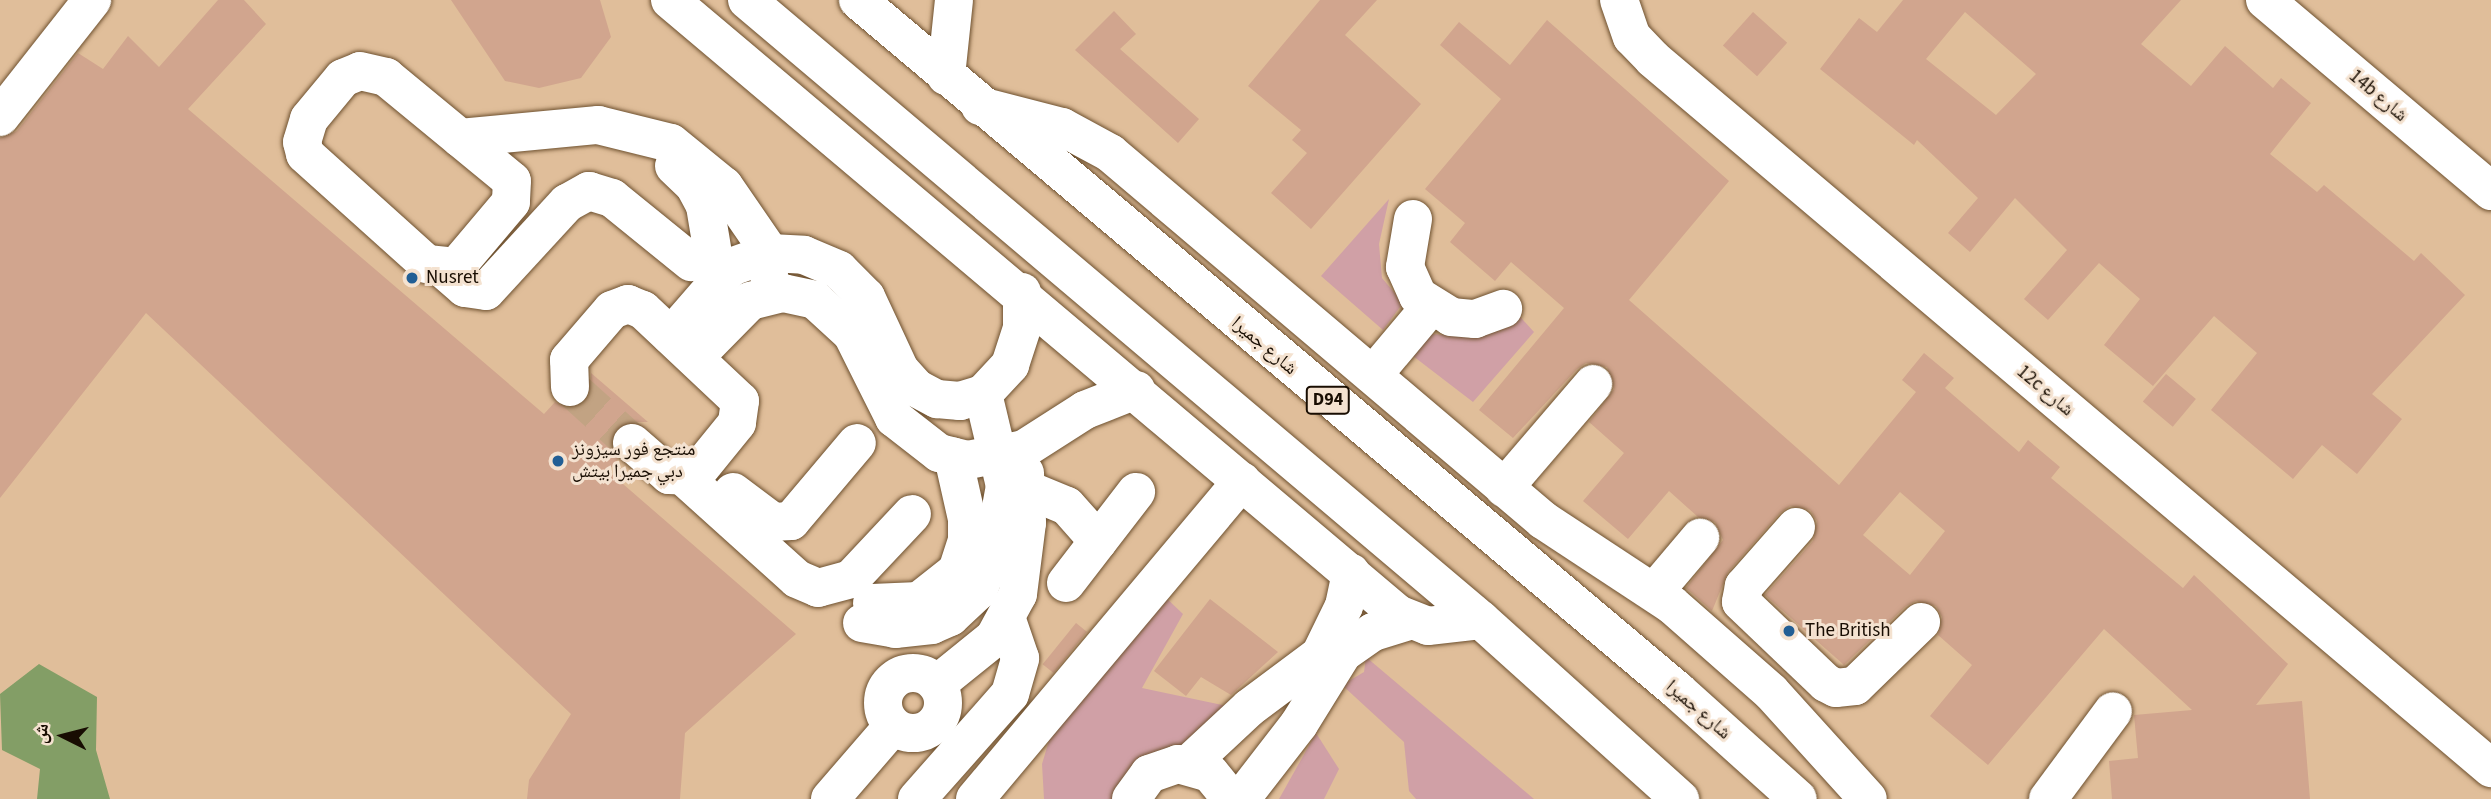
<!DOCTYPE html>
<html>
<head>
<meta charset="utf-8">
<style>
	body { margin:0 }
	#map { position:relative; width:2491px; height:799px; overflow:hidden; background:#e0be9a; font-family:"Source Sans 3","Noto Naskh Arabic",sans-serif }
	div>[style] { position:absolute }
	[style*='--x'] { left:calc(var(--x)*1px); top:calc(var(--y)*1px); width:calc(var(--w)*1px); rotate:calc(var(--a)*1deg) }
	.green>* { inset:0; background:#d0a0a6 }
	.water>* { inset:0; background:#839e66 }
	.building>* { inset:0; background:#d1a58e; transform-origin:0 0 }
	.minor-tunnel>* { height:38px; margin-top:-19px; transform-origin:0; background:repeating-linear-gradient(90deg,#c2a383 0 38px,transparent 0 57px) }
	.roads { filter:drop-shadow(0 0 2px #6e512f) drop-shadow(0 0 2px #6e512f) }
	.minor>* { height:38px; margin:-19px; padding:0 19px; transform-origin:19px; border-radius:19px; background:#fff }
	.minor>.ring { margin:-19px; padding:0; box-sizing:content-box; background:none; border:38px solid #fff; border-radius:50% }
	.major>* { height:38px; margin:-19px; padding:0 19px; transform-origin:19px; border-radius:19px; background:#fff }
	.dots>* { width:19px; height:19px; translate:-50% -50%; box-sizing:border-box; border:4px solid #f4e2d0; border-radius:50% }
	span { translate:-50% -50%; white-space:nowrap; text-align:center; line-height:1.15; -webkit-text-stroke:6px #f4e2d0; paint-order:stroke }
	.shield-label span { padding:2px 5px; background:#f4e2d0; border:2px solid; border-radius:5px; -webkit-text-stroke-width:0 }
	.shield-label { font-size:18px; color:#180d02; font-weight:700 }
	.street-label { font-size:19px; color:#180d02 }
	.poi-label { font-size:19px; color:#180d02 }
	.left { translate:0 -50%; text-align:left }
	.north { position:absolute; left:28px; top:701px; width:70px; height:70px; -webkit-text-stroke:5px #f4e2d0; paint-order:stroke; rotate:276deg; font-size:19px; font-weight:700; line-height:28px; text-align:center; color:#180d02 }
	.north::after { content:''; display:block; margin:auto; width:24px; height:32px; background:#180d02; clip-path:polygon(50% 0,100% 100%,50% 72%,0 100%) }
</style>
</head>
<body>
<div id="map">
	<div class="green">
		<div style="clip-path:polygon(1389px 199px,1379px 244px,1382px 278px,1403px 303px,1383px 330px,1321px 276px)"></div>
		<div style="clip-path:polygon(1513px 309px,1534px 332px,1473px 402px,1413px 356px,1431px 334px,1464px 336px)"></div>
		<div style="clip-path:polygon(1142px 575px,1183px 614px,1142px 688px,1227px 706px,1186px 750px,1113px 799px,1044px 799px,1042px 764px,1069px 674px)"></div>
		<div style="clip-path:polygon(1366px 657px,1534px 799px,1416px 799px,1409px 791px,1404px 742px,1342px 685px,1364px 672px)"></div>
		<div style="clip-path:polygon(1316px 733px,1339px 769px,1324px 799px,1279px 799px)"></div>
	</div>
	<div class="water">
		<div style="clip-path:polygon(39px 664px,97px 697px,96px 750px,110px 799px,37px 799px,40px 769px,2px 750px,0 694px)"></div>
	</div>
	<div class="building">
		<div style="clip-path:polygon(218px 0,244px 0,266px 24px,188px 109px,544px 414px,555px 402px,570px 409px,582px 405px,590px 397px,591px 373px,648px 422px,626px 422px,615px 429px,611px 450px,618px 459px,608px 471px,796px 634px,685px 733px,680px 799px,527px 799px,529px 780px,571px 714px,146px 313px,0 498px,0 138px,17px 131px,78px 53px,103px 69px,128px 36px,159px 67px)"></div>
		<div style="clip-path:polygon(451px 0,600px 0,611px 37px,581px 78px,539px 88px,505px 81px)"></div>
		<div style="clip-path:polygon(1320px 0,1377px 0,1345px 35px,1421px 104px,1311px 229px,1271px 193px,1307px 153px,1292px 140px,1301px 130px,1248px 86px)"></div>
		<div style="clip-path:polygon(evenodd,1903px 0,2181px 0,2141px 44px,2191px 86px,2225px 46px,2273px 88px,2281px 78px,2311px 103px,2270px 154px,2317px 192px,2324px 185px,2414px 261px,2421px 253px,2465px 295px,2372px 394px,2402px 419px,2357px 474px,2322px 445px,2293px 479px,2211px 410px,2257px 353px,2214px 316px,2153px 386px,2104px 345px,2140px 299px,2099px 263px,2048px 320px,2024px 299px,2067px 250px,2015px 198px,1970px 252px,1948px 233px,1978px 198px,1917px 140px,1914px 145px,1820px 69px,1859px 18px,1877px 32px,1903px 0,1965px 12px,2036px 74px,1996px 115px,1926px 59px,1965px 12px)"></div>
		<div style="clip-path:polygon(1114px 11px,1136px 34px,1120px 49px,1199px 119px,1178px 143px,1075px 50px)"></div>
		<div style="left:1753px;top:12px;width:46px;height:45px;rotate:42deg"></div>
		<div style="clip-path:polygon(evenodd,1547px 20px,1729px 181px,1629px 300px,1839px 485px,1916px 392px,1902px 380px,1924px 353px,1954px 378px,1945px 388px,2019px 452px,2028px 440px,2060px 467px,2051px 478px,2183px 588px,2194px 575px,2288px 664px,2256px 705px,2302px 701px,2310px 799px,2112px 799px,2109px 761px,2138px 758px,2134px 715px,2192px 710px,2104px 629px,1988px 765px,1930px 716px,1972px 665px,1938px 635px,1942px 617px,1936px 606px,1916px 601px,1906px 606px,1844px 665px,1765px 595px,1813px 541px,1817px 521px,1810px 510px,1790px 506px,1780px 513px,1728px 572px,1712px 611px,1686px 588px,1723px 540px,1715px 522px,1698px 517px,1669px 491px,1628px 539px,1583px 501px,1624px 453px,1589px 422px,1614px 389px,1607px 367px,1586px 363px,1577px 369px,1513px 438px,1479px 410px,1564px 308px,1511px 262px,1495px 281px,1450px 242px,1465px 223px,1425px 189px,1501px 99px,1440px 45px,1459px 22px,1510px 65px,1547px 20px,1900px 492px,1945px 531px,1910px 575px,1863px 535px,1900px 492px)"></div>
		<div style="left:2166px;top:374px;width:39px;height:36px;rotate:40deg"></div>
		<div style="clip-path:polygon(1210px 599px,1278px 652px,1231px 695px,1201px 677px,1186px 696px,1154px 671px)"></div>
		<div style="left:1076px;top:623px;width:14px;height:53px;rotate:39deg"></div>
	</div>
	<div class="minor-tunnel">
		<div style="--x:570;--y:387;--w:84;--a:42.1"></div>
	</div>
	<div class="roads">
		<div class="minor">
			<div style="--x:670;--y:0;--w:952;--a:40.14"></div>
			<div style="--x:1398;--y:614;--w:32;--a:22"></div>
			<div style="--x:1428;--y:626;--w:53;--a:-6.5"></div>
			<div style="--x:1619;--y:0;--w:39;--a:71"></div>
			<div style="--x:1632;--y:37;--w:30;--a:46"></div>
			<div style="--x:1653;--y:59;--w:1098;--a:40.23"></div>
			<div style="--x:2265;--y:0;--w:296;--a:40.2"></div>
			<div style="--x:360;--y:71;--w:27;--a:13"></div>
			<div style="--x:386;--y:77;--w:163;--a:39.5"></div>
			<div style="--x:512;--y:181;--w:21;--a:93"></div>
			<div style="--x:511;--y:202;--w:85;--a:130.2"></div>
			<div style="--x:456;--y:267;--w:29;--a:-174"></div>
			<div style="--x:427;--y:264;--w:164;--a:-138"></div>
			<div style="--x:305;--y:154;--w:12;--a:-104"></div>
			<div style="--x:302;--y:142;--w:24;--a:-73"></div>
			<div style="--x:309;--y:119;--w:53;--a:-50.3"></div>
			<div style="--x:343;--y:78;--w:18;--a:-22"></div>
			<div style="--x:946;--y:76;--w:76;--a:-84"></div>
			<div style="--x:980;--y:106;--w:85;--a:14.4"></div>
			<div style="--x:1062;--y:127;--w:55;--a:28.4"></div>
			<div style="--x:1110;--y:153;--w:568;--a:40.28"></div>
			<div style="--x:1543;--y:520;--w:154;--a:33.4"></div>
			<div style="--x:1672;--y:605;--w:132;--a:41.3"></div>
			<div style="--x:1771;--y:692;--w:144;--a:47.8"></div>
			<div style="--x:0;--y:117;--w:149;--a:-51.8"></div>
			<div style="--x:460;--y:138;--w:139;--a:-5.4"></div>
			<div style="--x:598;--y:125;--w:75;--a:13.9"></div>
			<div style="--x:671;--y:143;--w:68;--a:39.1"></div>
			<div style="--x:724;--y:186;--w:81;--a:55.5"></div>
			<div style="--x:770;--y:253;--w:22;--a:93"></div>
			<div style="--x:674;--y:166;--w:28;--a:44"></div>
			<div style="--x:694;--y:185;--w:24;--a:62"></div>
			<div style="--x:705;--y:206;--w:73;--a:80.5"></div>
			<div style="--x:1413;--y:219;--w:49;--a:99.5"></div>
			<div style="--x:1405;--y:267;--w:32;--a:66"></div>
			<div style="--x:1418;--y:296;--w:39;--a:32"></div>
			<div style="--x:1451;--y:317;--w:24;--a:5"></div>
			<div style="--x:1475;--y:319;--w:30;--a:-20"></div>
			<div style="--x:443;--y:269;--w:29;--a:41"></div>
			<div style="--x:465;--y:288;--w:21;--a:8"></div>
			<div style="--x:486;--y:291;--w:120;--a:-47.4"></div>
			<div style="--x:567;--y:203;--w:25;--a:-29"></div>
			<div style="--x:589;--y:191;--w:24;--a:17"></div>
			<div style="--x:612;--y:198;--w:102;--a:39"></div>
			<div style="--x:671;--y:336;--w:91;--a:-49"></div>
			<div style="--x:731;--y:267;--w:41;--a:-19.7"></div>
			<div style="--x:770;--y:253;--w:34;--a:3"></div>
			<div style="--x:804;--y:255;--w:38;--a:23"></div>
			<div style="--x:839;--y:270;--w:38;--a:45"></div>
			<div style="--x:866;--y:297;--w:81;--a:65"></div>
			<div style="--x:900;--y:370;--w:24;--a:48"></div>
			<div style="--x:916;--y:388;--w:24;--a:28"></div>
			<div style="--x:937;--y:399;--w:23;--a:5"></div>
			<div style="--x:960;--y:401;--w:24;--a:-17"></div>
			<div style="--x:983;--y:394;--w:40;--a:-47"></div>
			<div style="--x:1010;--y:365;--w:40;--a:-72"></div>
			<div style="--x:1022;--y:327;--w:35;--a:-90"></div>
			<div style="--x:695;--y:357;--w:78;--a:-45.5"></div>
			<div style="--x:750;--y:301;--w:34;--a:-14"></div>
			<div style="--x:783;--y:293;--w:33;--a:12"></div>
			<div style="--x:815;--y:300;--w:50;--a:42.6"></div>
			<div style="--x:852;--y:334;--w:94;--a:63.4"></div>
			<div style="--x:894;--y:418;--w:57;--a:37.9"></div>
			<div style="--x:939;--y:453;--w:30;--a:14"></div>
			<div style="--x:968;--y:460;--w:57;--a:-11.1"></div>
			<div style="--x:1024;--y:449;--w:72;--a:-32.6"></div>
			<div style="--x:1085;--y:410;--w:55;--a:-21.4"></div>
			<div style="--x:1373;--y:375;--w:89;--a:-50"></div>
			<div style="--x:570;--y:387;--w:27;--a:-92"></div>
			<div style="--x:569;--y:360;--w:66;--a:-49.3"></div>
			<div style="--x:612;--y:310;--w:17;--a:-21"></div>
			<div style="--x:628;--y:304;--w:16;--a:22"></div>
			<div style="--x:643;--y:310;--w:133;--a:43.2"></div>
			<div style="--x:740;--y:401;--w:22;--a:98"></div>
			<div style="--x:737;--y:423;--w:68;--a:129.1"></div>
			<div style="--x:694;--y:476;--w:25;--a:-178"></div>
			<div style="--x:669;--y:475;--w:49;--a:-139.1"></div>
			<div style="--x:686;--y:479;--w:149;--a:42"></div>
			<div style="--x:797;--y:579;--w:23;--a:23"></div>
			<div style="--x:818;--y:588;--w:34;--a:-15"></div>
			<div style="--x:851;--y:579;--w:89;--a:-46.8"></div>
			<div style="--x:1504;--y:488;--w:137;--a:-49.4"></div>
			<div style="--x:1026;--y:489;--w:44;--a:22.5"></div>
			<div style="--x:1067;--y:506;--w:47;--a:48.5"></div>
			<div style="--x:733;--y:492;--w:50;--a:36.9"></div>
			<div style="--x:773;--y:522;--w:18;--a:-3"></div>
			<div style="--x:791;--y:521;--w:102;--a:-49.8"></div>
			<div style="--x:1796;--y:527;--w:79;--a:131.4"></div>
			<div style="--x:1744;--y:586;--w:16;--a:101"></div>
			<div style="--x:1741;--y:602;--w:117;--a:43.6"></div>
			<div style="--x:1826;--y:683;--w:11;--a:27"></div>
			<div style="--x:1836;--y:688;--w:19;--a:-6"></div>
			<div style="--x:1855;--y:686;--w:92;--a:-44.1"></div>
			<div style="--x:1066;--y:583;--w:115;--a:-52.4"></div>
			<div style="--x:1655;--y:591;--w:70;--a:-49.7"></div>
			<div style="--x:872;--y:603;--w:47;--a:-2.4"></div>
			<div style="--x:919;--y:601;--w:48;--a:-38.3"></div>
			<div style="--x:957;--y:571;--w:33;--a:-72"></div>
			<div style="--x:967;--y:540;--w:21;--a:-90"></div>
			<div style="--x:967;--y:519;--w:64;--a:-102.7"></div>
			<div style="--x:862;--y:623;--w:34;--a:10"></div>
			<div style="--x:895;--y:629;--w:37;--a:-6"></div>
			<div style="--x:932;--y:625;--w:20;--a:-24"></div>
			<div style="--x:950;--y:617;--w:38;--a:-43"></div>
			<div style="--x:978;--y:591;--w:38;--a:-68"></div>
			<div style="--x:992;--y:556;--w:71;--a:-79.5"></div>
			<div style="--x:1005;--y:486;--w:95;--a:-103.4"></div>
			<div class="ring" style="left:883px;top:673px;width:22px;height:22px"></div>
			<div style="--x:937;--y:684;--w:73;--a:-38.9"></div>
			<div style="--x:994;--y:638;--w:50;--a:-61.4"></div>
			<div style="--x:1018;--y:594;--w:72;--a:-82.8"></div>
			<div style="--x:1027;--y:523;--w:50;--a:-92.3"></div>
			<div style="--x:1189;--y:764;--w:82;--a:-43"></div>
			<div style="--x:1249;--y:708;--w:89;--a:-36.7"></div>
			<div style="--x:1320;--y:655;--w:55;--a:-63.9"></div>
			<div style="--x:1344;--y:606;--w:34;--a:-78"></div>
			<div style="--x:830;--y:799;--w:96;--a:-49.2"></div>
			<div style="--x:917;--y:799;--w:140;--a:-48.5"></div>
			<div style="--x:1010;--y:694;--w:37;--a:-74"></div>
			<div style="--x:1020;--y:658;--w:40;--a:-108.9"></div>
			<div style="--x:975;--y:799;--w:415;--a:-50"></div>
			<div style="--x:1131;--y:799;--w:31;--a:-54"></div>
			<div style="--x:1149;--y:774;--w:31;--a:-19"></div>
			<div style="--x:1178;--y:764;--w:33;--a:16"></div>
			<div style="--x:1210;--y:773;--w:33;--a:51"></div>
			<div style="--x:1241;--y:799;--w:95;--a:-52.3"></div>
			<div style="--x:1299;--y:724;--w:84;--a:-58.2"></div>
			<div style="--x:1343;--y:653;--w:37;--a:-35"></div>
			<div style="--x:1373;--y:632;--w:38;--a:-17"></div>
			<div style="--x:2048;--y:799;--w:109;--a:-53.5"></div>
		</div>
		<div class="major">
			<div style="--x:747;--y:0;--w:961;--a:40.19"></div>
			<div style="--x:1481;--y:620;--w:268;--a:42"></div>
			<div style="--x:858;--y:0;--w:1072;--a:40.12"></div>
			<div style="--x:1678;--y:691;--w:161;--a:42"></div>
		</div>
	</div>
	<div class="dots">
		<div style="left:412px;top:278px;background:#225f95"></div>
		<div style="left:558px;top:461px;background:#225f95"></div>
		<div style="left:1789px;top:631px;background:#225f95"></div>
	</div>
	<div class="shield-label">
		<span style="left:1328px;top:400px">D94</span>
	</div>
	<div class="street-label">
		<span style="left:2378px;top:96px;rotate:40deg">14b شارع</span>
		<span style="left:1264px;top:346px;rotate:40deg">شارع جميرا</span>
		<span style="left:2045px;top:391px;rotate:40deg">12c شارع</span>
		<span style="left:1698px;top:710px;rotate:41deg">شارع جميرا</span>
	</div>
	<div class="poi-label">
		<span class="left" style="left:426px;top:278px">Nusret</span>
		<span class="left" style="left:572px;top:461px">منتجع فور سيزونز<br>دبي جميرا بيتش</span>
		<span class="left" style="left:1805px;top:631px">The British</span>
	</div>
	<div class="north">ش</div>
</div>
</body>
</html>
